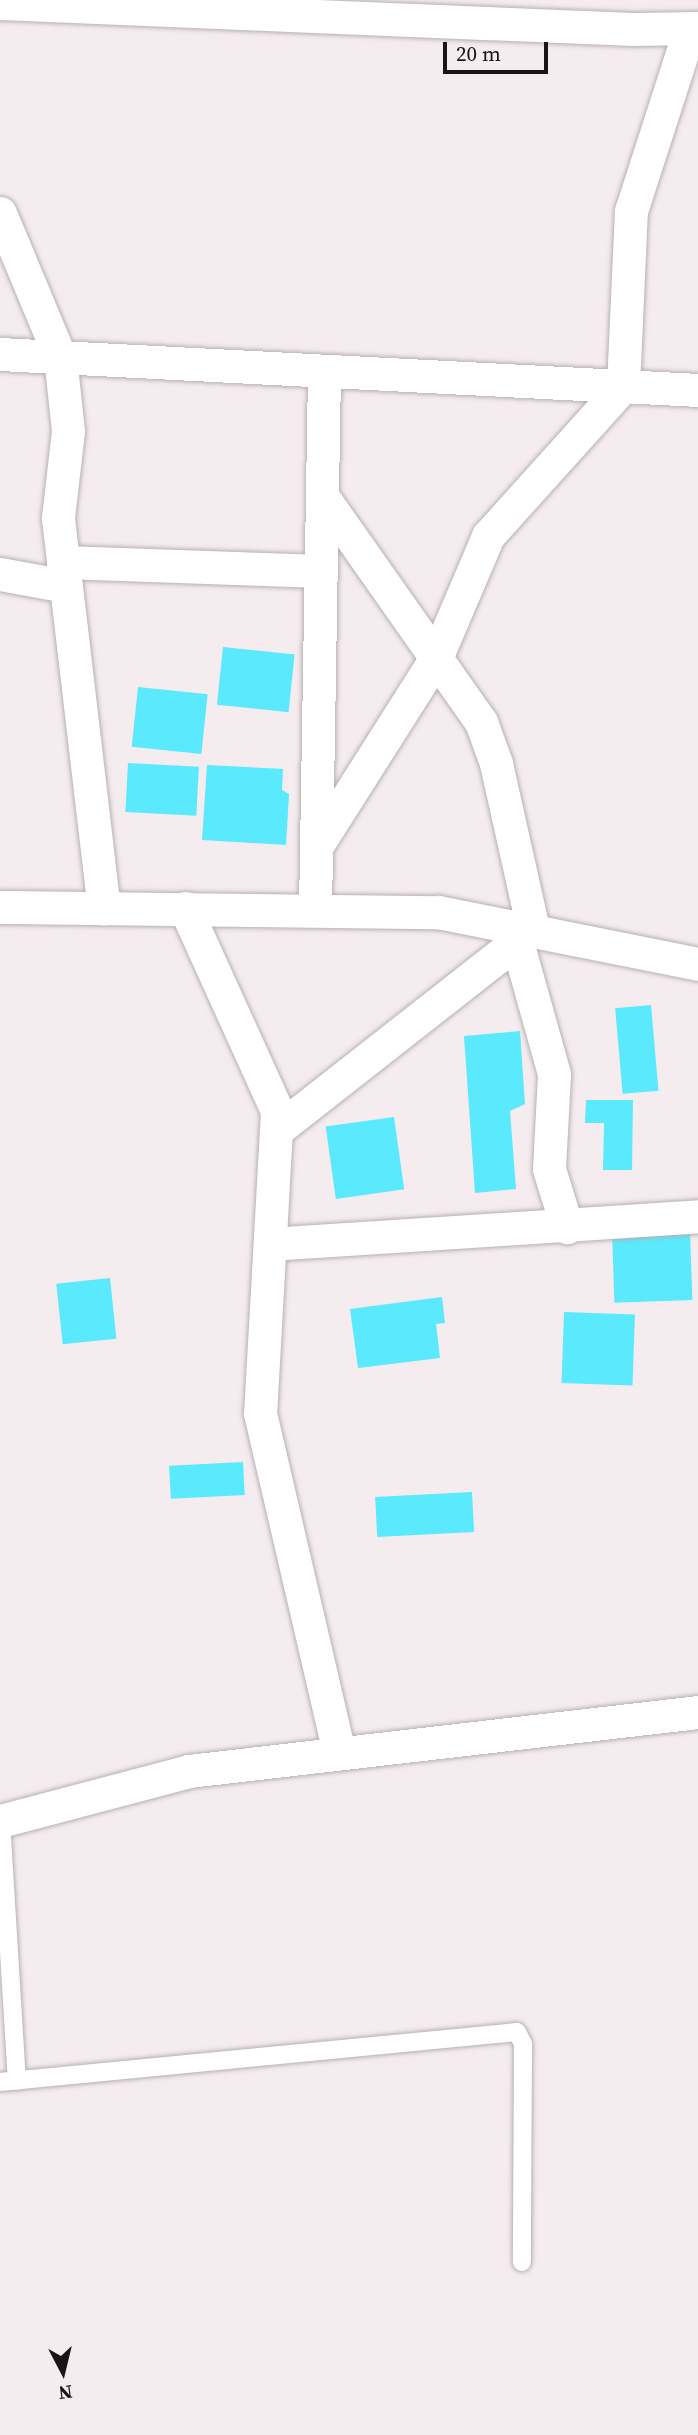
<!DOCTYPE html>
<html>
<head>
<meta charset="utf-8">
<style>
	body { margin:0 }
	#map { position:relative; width:698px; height:2435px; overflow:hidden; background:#f5ecef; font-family:"Source Serif 4",serif }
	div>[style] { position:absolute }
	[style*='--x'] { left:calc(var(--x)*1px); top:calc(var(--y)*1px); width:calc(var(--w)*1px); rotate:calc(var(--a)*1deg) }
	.building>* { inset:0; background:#5ae9fd; transform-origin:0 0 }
	.roads { filter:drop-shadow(0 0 2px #b8afb2) drop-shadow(0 0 2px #b8afb2) }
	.lane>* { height:18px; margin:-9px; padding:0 9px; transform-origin:9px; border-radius:9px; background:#fff }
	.street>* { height:33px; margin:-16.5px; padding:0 16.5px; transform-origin:16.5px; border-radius:16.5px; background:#fff }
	span { translate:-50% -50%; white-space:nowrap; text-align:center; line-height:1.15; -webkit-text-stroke:5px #f5ecef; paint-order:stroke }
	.north { position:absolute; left:28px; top:2337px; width:70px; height:70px; -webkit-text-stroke:5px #f5ecef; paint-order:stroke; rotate:173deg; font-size:19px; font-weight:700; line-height:28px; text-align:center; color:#191517 }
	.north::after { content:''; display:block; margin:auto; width:24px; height:32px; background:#191517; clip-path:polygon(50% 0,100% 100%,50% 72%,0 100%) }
	.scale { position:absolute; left:443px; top:42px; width:105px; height:32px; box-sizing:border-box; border:4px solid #191517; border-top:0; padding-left:9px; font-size:21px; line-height:24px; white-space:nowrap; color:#191517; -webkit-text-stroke:5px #f5ecef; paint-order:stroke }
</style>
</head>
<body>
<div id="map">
	<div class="building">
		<div style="left:223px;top:647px;width:72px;height:58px;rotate:6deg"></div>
		<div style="left:138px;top:687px;width:70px;height:60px;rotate:6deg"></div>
		<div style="left:128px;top:763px;width:71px;height:49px;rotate:3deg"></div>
		<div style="clip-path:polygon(207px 765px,283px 769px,282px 790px,289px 794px,286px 845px,202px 840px)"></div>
		<div style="left:651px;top:1005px;width:86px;height:36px;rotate:85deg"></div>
		<div style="clip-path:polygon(520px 1031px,525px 1104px,510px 1111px,516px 1189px,475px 1193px,464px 1036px)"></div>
		<div style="clip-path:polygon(586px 1100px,633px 1100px,632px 1170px,603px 1170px,604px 1123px,585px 1123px)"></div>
		<div style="left:394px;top:1117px;width:73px;height:69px;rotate:82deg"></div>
		<div style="left:690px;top:1232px;width:68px;height:78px;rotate:88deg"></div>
		<div style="left:110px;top:1278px;width:61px;height:54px;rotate:84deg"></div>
		<div style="clip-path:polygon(442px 1297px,445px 1323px,436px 1324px,440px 1358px,358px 1368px,350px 1309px)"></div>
		<div style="left:564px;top:1312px;width:71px;height:71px;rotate:2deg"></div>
		<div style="left:243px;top:1462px;width:33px;height:74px;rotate:87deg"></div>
		<div style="left:472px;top:1492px;width:40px;height:97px;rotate:87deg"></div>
	</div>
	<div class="roads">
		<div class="lane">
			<div style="--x:1;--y:1821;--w:260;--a:86.5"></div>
			<div style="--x:0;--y:2082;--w:519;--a:-5.52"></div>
			<div style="--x:517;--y:2032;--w:13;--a:63"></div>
			<div style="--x:523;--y:2044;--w:218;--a:90.3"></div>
		</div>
		<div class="street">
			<div style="--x:0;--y:3;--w:633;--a:2.36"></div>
			<div style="--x:632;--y:29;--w:66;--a:-0.9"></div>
			<div style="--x:0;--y:213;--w:156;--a:67.4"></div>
			<div style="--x:60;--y:357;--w:74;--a:83.8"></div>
			<div style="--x:68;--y:431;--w:88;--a:96.6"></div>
			<div style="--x:58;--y:518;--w:393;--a:83.3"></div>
			<div style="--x:0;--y:354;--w:699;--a:2.95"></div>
			<div style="--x:63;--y:562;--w:258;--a:2"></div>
			<div style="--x:0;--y:574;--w:67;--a:10.3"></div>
			<div style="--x:316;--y:847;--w:224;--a:-57.6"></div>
			<div style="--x:436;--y:658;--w:133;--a:-66.9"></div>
			<div style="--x:488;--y:536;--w:202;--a:-48"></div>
			<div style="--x:623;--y:386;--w:175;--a:-87.4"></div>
			<div style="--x:631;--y:211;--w:192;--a:-72.1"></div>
			<div style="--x:0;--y:907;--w:438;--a:0.7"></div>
			<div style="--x:438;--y:912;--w:265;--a:11.3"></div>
			<div style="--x:185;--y:908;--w:223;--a:65.6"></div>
			<div style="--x:277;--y:1111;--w:302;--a:93.2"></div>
			<div style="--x:260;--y:1413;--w:349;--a:76.9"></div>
			<div style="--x:315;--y:910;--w:538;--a:-89.04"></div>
			<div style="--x:517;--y:942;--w:137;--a:74.3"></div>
			<div style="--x:554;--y:1074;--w:95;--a:93"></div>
			<div style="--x:549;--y:1169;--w:61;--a:72.8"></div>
			<div style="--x:278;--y:1129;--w:324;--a:-38.1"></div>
			<div style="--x:533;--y:929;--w:170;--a:-102.6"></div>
			<div style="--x:496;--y:763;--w:44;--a:-110.1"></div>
			<div style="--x:481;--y:722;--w:276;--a:-125.1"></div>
			<div style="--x:270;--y:1244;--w:429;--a:-3.7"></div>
			<div style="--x:0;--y:1821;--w:196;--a:-14.8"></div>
			<div style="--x:189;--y:1771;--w:512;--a:-6.61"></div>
		</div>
	</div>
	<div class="north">N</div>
	<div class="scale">20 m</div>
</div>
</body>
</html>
